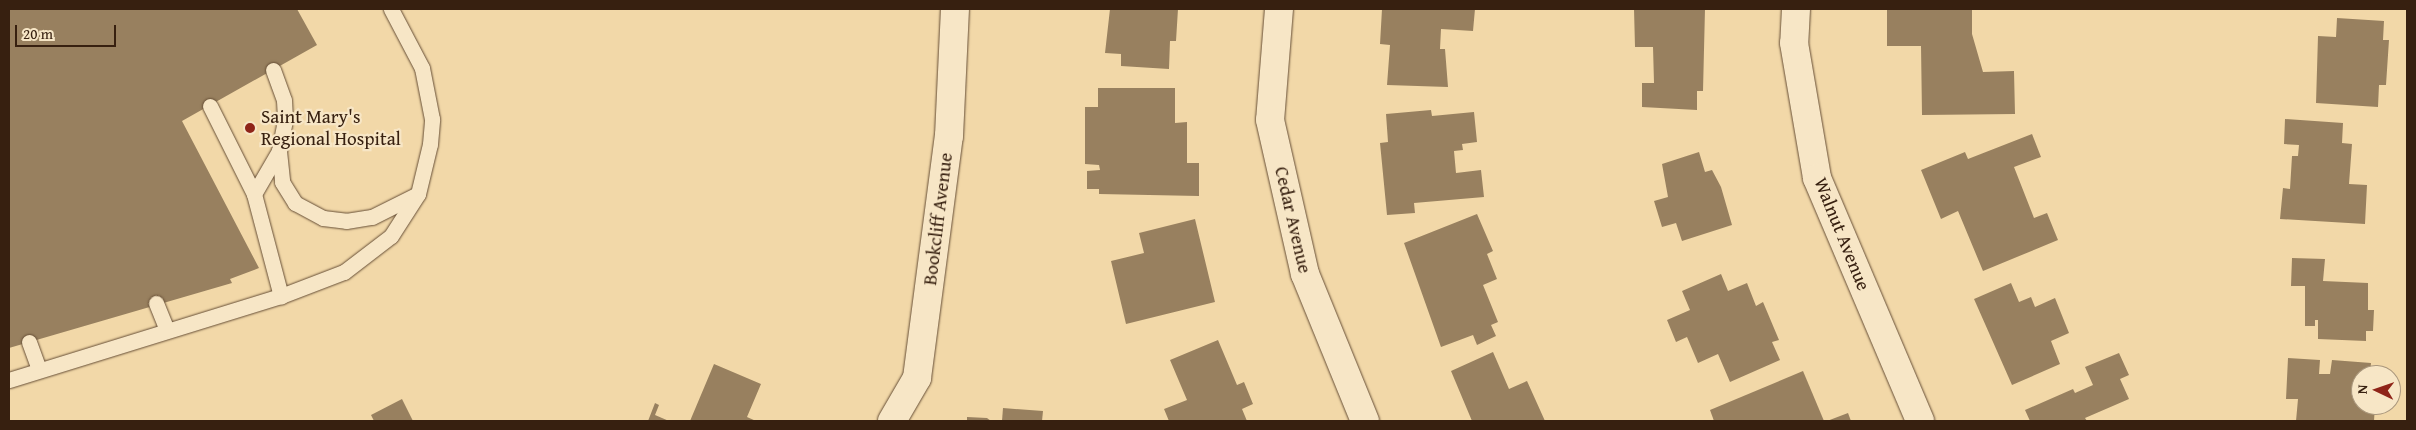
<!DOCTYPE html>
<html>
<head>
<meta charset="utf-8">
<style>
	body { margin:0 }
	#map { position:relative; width:2416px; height:430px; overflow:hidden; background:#f2d8a8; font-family:"Gentium Book Plus",serif }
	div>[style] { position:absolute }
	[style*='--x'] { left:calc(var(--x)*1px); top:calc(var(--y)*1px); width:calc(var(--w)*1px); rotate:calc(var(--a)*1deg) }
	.building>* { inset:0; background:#98805f }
	.roads { filter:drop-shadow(0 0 1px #664e36) drop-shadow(0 0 1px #664e36) }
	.lane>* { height:15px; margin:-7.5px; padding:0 7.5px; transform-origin:7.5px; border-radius:7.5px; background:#f7e6c6 }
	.street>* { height:28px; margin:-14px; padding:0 14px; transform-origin:14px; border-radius:14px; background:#f7e6c6 }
	.dots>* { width:14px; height:14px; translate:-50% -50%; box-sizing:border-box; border:2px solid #f7e6c6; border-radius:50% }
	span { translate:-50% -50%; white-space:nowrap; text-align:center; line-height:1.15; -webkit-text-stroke:4.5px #f7e6c6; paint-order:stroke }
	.poi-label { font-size:19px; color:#372010 }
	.left { translate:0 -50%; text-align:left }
	.street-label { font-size:19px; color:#372010 }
	.frame { position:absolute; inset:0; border:10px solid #372010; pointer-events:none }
	.north { position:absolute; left:2351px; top:365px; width:50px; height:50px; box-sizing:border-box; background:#f7e6c6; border:1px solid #aa977d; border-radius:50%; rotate:273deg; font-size:14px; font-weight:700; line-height:20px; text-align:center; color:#372010 }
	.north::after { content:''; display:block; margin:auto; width:18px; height:22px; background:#8f2418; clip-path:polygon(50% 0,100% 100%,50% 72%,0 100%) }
	.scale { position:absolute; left:15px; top:25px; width:101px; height:22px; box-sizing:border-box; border:2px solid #372010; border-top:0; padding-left:6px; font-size:15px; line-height:18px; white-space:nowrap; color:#372010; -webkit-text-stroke:4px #f7e6c6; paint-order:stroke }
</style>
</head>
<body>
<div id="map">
	<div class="building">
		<div style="clip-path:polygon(9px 9px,297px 9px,317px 45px,182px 121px,259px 268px,230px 279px,232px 283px,9px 348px)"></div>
		<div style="clip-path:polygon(1110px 9px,1178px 9px,1176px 41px,1170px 41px,1169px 69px,1121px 66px,1121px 54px,1105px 53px)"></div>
		<div style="clip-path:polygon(1382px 9px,1475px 9px,1473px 31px,1441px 29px,1440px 49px,1445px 49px,1448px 87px,1387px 85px,1390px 45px,1380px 44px)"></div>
		<div style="clip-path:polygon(1634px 9px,1705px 9px,1703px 91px,1697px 91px,1697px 110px,1642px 107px,1642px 83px,1654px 83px,1653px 47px,1635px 47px)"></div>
		<div style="clip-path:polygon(1887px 9px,1972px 9px,1972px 34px,1983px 72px,2014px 71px,2015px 114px,1922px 115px,1921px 46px,1887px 46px)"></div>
		<div style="clip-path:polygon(2337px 18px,2384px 21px,2383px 40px,2389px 40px,2386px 85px,2379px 85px,2378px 107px,2316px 103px,2318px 36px,2336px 37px)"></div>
		<div style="clip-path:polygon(1098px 88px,1175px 88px,1175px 123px,1187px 122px,1187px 163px,1199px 163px,1199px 196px,1099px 194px,1099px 189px,1087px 189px,1087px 171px,1100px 170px,1099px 165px,1085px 164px,1085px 107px,1098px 107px)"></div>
		<div style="clip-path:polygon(1431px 110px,1432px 116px,1474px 112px,1477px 142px,1462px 144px,1463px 150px,1454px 151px,1456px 173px,1481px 170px,1484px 197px,1414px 203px,1415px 213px,1387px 215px,1380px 143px,1388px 142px,1386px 114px)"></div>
		<div style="clip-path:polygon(2285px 119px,2343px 123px,2342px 143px,2352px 144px,2349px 184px,2367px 185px,2365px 224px,2280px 219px,2283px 188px,2290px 189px,2292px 156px,2298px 156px,2299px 145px,2284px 144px)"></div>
		<div style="clip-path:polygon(2032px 134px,2041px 157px,2014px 167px,2034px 218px,2047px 213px,2058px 240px,1983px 271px,1958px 211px,1941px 219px,1921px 170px,1965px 152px,1968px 159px)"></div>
		<div style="clip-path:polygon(1699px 152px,1705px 172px,1712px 170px,1721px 187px,1732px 225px,1682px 241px,1676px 223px,1662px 227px,1654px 201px,1668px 197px,1662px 164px)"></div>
		<div style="clip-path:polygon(1477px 214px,1493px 251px,1487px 254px,1497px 279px,1483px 285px,1498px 322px,1491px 325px,1496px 336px,1477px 345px,1473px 335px,1441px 347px,1404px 243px)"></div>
		<div style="clip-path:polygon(1195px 219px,1215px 302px,1126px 324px,1111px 261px,1144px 253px,1139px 233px)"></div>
		<div style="clip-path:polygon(2292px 258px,2325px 259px,2323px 281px,2368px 283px,2368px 310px,2374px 310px,2373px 331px,2366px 331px,2366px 341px,2318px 339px,2318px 320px,2315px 320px,2315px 326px,2305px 326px,2305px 286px,2291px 286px)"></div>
		<div style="clip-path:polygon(1721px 274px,1728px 291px,1747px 283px,1756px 306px,1763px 302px,1779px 340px,1772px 342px,1780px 360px,1730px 382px,1718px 354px,1698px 363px,1687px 337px,1676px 342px,1667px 320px,1690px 310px,1682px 291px)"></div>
		<div style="clip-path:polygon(2011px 283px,2019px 302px,2031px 297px,2035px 307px,2055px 298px,2069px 333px,2051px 341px,2060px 364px,2012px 385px,1974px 299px)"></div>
		<div style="clip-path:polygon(1218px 340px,1237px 385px,1244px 382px,1253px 404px,1242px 409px,1247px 421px,1169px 421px,1164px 409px,1187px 400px,1170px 360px)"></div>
		<div style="clip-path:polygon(1493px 352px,1509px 389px,1527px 381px,1545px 421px,1472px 421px,1451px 371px)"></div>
		<div style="clip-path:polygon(2119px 353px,2129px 375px,2120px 379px,2129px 399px,2085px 418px,2087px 421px,2030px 421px,2025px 410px,2073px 389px,2075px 393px,2093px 385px,2085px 367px)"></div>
		<div style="clip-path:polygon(2288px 358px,2320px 360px,2319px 374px,2330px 374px,2332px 360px,2371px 363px,2370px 375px,2361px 375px,2361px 405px,2375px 405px,2374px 421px,2296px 421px,2298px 399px,2286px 399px)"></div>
		<div style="clip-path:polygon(714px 364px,761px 384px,747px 417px,756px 421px,690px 421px)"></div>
		<div style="clip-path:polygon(1803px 371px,1824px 421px,1714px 421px,1710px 410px)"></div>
		<div style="clip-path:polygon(402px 399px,413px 421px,374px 421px,371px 415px)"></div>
		<div style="clip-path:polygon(655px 403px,659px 405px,655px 415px,669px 421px,648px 421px)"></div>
		<div style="clip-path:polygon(1003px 408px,1043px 411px,1042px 421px,1002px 421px)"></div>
		<div style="clip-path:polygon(1848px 413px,1851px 421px,1827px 421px)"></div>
		<div style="clip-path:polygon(967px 417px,987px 418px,991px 421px,967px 421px)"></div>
	</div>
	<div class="roads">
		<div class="lane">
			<div style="--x:210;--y:106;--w:98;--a:63.4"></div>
			<div style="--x:254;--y:194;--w:106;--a:75.2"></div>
			<div style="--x:279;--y:151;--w:31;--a:84"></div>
			<div style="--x:282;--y:182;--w:25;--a:58"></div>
			<div style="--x:295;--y:203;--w:32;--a:28"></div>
			<div style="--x:323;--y:218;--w:23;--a:7"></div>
			<div style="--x:346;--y:221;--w:26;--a:-9"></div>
			<div style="--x:372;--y:217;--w:51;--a:-26.6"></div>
			<div style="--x:254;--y:194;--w:50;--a:-59.8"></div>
			<div style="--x:279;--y:151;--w:33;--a:-79"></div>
			<div style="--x:285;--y:119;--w:19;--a:-93"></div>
			<div style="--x:284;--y:100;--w:32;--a:-110"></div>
			<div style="--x:156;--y:303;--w:29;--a:68"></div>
			<div style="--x:29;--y:342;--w:29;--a:70"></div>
			<div style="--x:9;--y:380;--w:285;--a:-17.2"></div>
			<div style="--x:281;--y:296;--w:67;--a:-20.9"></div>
			<div style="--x:344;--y:272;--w:59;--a:-37.5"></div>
			<div style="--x:391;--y:236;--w:50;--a:-57.3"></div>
			<div style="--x:418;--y:194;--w:51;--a:-76.5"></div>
			<div style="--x:430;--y:144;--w:25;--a:-85"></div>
			<div style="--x:432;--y:119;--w:52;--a:-101.1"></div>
			<div style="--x:422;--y:68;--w:67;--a:-117.7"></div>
		</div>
		<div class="street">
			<div style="--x:1279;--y:9;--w:111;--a:94.6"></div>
			<div style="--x:1270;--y:120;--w:158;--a:77.2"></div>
			<div style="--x:1305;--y:274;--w:159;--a:67.8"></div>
			<div style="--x:1796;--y:9;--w:34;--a:93"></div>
			<div style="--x:1794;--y:43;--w:137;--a:80.3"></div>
			<div style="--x:1817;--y:178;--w:264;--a:67"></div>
			<div style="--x:892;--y:421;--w:50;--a:-59.8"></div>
			<div style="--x:917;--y:378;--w:244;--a:-82.5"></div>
			<div style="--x:949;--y:136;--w:127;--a:-87.3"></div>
		</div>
	</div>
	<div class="dots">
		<div style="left:250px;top:128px;background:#8f2418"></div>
	</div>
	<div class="poi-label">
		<span class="left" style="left:261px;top:128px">Saint Mary's<br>Regional Hospital</span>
	</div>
	<div class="street-label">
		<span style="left:938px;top:219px;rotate:-83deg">Bookcliff Avenue</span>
		<span style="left:1293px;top:220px;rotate:77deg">Cedar Avenue</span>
		<span style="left:1842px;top:234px;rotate:68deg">Walnut Avenue</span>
	</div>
	<div class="frame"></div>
	<div class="north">N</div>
	<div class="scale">20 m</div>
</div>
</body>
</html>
